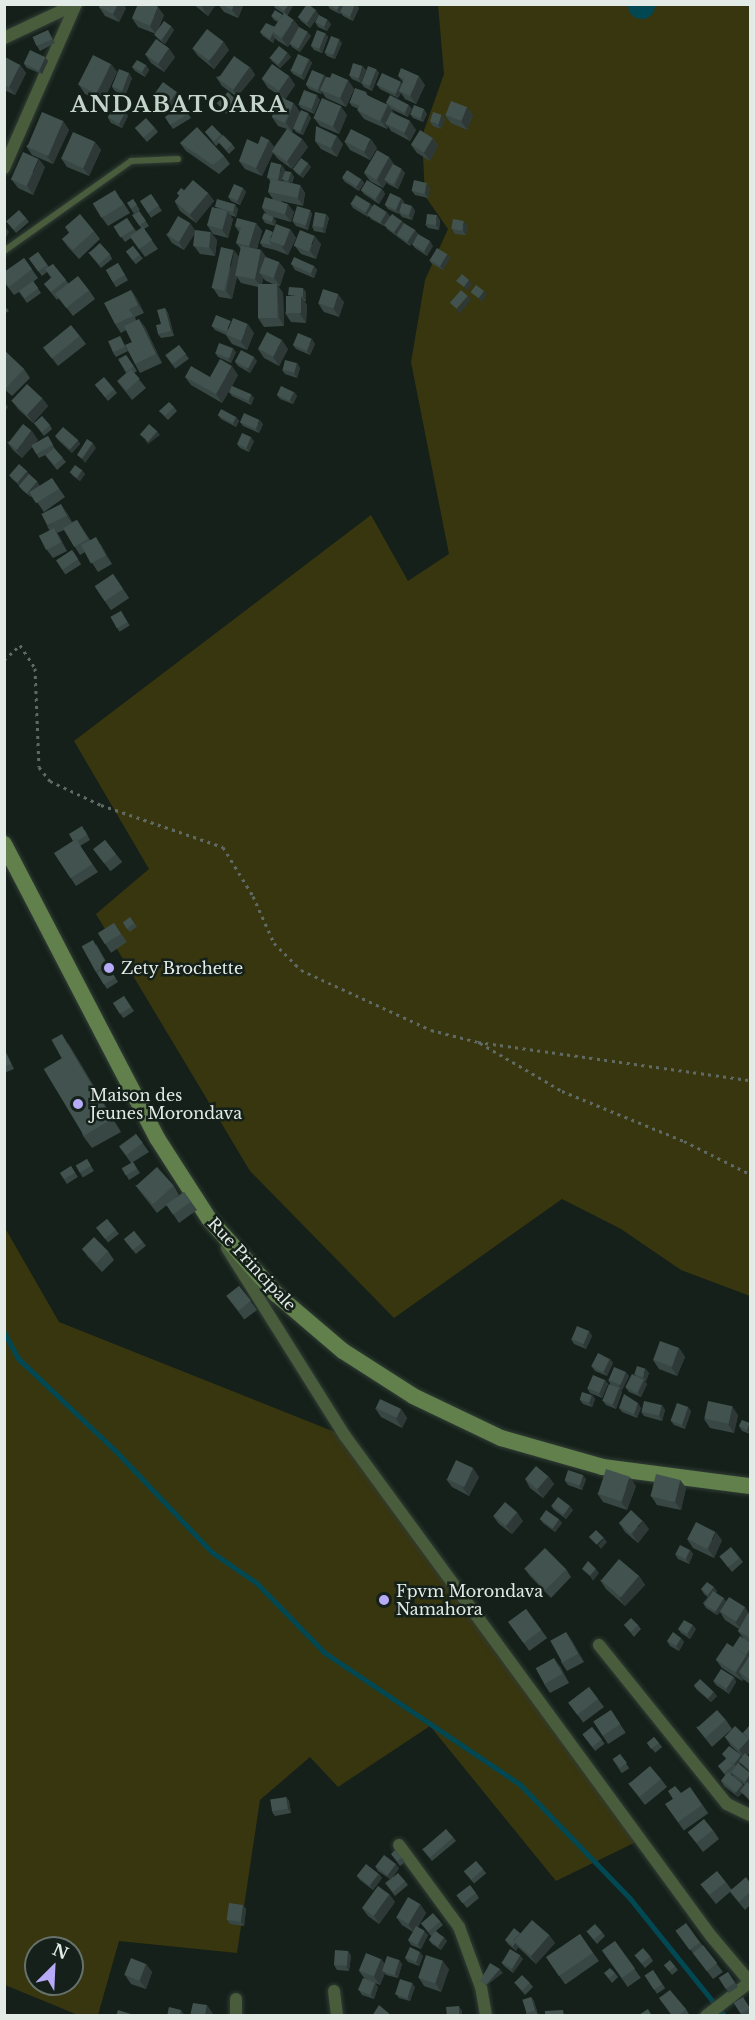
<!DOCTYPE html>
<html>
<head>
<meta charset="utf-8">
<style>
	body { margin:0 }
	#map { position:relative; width:755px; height:2020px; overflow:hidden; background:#142019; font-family:"Libre Baskerville",serif }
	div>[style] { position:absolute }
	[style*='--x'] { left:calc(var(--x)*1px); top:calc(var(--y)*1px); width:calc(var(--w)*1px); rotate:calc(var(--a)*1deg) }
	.green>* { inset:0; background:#38360f }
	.stream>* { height:4.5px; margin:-2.25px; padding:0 2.25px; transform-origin:2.25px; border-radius:2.25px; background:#014853 }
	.river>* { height:27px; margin:-13.5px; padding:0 13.5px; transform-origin:13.5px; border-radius:13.5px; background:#014853 }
	.path>* { height:3px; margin-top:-1.5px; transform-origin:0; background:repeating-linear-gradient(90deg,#606a64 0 3px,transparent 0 7.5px) }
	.roads { filter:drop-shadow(0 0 2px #313c36) drop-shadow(0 0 2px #313c36) }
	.service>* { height:6px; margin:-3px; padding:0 3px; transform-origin:3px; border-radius:3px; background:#495c3c }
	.minor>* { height:12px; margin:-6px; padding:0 6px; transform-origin:6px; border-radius:6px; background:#495c3c }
	.secondary>* { height:16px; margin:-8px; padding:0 8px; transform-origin:8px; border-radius:8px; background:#62804c }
	.wall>* { inset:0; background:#384744; transform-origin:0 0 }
	.shaded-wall>* { inset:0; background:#2e3937; transform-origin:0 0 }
	.building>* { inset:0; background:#41524f; transform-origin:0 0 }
	.dots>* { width:16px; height:16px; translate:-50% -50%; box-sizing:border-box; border:3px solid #142019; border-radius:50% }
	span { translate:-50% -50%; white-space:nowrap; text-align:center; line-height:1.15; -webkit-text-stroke:5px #142019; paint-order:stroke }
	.poi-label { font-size:16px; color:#e3ebe6 }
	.left { translate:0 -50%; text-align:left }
	.street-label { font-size:16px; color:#e3ebe6 }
	.district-label { font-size:22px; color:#c4d4cb; font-weight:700; letter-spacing:1.5px }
	.frame { position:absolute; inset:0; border:6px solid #e3ebe6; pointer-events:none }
	.north { position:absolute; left:24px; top:1936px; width:60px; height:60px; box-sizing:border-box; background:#142019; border:2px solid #67716b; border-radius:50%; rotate:24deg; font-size:16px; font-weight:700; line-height:24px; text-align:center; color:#e3ebe6 }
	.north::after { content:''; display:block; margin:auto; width:21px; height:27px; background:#b7abf8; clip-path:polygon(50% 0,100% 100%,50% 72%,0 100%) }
</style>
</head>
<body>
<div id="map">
	<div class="green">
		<div style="clip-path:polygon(438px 5px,750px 5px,750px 1296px,681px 1270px,621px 1229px,562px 1199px,394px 1318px,250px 1171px,96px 914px,149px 869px,74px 741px,371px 515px,408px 581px,449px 554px,411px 362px,425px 280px,448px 229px,425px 196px,422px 136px,444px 74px)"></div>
		<div style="clip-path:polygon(evenodd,5px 1228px,59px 1322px,345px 1436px,640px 1840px,556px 1881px,430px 1726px,338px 1787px,310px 1757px,260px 1800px,237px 1953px,119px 1941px,98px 2015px,78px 2015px,5px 1985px,5px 1228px,36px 1948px,72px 1948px,72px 1984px,36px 1984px,36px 1948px)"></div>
	</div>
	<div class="stream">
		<div style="--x:4;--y:1332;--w:31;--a:61"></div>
		<div style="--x:19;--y:1359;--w:135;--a:43.5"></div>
		<div style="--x:117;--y:1452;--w:138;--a:46.5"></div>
		<div style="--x:212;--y:1552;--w:55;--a:34.6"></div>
		<div style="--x:257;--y:1583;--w:96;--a:45.8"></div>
		<div style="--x:324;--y:1652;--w:236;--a:34"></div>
		<div style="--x:520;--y:1784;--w:158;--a:46"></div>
		<div style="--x:630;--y:1898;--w:151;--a:51.2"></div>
	</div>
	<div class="river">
		<div style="--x:641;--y:5;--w:1;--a:-90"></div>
	</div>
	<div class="path">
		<div style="--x:4;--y:660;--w:22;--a:-43"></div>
		<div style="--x:20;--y:645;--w:27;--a:57"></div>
		<div style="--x:35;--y:668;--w:99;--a:87.7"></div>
		<div style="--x:39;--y:767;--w:18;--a:52"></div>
		<div style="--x:50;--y:781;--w:56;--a:25.2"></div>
		<div style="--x:101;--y:805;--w:129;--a:19"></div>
		<div style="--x:223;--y:847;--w:57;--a:58.5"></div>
		<div style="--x:253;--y:896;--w:51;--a:65.9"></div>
		<div style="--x:274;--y:943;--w:38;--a:45"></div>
		<div style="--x:301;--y:970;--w:143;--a:24.8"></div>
		<div style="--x:431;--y:1030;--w:49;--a:14.3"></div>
		<div style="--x:478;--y:1042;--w:275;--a:8"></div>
		<div style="--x:480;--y:1043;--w:95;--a:30.3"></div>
		<div style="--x:562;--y:1091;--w:132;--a:22.3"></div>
		<div style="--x:684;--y:1141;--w:74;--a:26.6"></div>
	</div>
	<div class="roads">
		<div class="service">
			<div style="--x:4;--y:251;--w:156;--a:-35.3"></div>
			<div style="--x:131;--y:161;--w:47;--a:-2.4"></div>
		</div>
		<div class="minor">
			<div style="--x:4;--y:38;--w:80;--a:-25.3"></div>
			<div style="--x:4;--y:168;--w:179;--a:-66.3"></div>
			<div style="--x:227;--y:1248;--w:222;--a:57.9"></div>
			<div style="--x:345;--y:1436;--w:620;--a:53.8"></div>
			<div style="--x:711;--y:1936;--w:60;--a:49.7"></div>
			<div style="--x:599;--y:1645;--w:204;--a:51.2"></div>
			<div style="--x:727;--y:1804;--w:25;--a:26"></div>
			<div style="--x:399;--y:1845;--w:102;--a:53.8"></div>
			<div style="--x:459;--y:1927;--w:64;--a:69.9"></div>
			<div style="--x:481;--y:1987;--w:29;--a:80"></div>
			<div style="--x:334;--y:1991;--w:25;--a:83"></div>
			<div style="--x:236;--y:2016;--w:17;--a:-90"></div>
			<div style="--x:706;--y:2016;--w:56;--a:-37.7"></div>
		</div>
		<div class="secondary">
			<div style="--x:4;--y:844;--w:331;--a:62.5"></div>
			<div style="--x:157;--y:1138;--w:96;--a:57.3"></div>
			<div style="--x:209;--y:1219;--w:101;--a:48.2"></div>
			<div style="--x:276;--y:1294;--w:88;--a:40.4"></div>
			<div style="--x:343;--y:1351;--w:83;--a:32.7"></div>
			<div style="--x:413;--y:1396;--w:98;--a:25.5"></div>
			<div style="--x:501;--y:1438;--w:106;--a:15.9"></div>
			<div style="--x:603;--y:1467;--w:148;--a:7.4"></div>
		</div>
	</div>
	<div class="wall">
		<div style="clip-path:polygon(193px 4px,216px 4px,208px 16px)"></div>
		<div style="clip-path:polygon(218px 4px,244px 4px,238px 18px,224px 12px)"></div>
		<div style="clip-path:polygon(273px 4px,294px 4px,287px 16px,275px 8px)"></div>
		<div style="clip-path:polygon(327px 4px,359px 8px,353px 21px,343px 16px,341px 13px,340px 14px,330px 9px)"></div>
		<div style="clip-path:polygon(99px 7px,126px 8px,119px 22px,105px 16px)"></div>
		<div style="clip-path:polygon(164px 15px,156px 34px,138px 27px,132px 18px)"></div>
		<div style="clip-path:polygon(319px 15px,310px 28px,301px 21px,298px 17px)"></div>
		<div style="clip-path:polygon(271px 16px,299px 27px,311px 36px,300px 52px,292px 47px,290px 44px,288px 47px,278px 41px,275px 38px,273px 43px,263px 36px,260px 32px,275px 27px,278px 22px,274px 20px)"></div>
		<div style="clip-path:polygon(315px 22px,331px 24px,327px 31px,318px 27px)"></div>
		<div style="clip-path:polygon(171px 26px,174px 30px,165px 44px,158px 39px,155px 35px)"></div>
		<div style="clip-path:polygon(48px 30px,55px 43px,40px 51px,37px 46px)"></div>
		<div style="clip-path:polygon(325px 33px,328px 37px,322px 53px,314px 50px,311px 46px)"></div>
		<div style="clip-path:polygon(342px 43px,335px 59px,327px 56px,324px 52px)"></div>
		<div style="clip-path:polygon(192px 48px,229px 50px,214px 69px,198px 56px)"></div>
		<div style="clip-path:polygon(145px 54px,175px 57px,164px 72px,151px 63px)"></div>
		<div style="clip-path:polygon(45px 57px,48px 61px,42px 74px,27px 68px,24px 64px)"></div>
		<div style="clip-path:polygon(269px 57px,291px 57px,280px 68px,272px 61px)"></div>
		<div style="clip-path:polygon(4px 59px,20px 65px,26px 73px,15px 95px,4px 90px)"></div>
		<div style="clip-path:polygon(309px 59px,312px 63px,304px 80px,293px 74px,290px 70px)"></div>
		<div style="clip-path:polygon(111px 64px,117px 72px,103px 102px,85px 94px,79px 85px)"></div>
		<div style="clip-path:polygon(146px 65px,149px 70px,145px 77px,135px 71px,132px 67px)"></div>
		<div style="clip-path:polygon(250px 67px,255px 75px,237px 97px,222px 86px,216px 77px)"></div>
		<div style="clip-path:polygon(376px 69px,379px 73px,372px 91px,364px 87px,361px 83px)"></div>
		<div style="clip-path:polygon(366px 70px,361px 83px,352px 79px,349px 75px)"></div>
		<div style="clip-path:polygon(324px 75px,326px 77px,348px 80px,354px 89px,346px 107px,326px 98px,322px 92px,321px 94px,309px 89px,306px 85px)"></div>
		<div style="clip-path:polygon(289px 76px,295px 85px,285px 99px,300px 112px,308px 113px,311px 118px,303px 135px,296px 132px,293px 128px,298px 116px,292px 132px,302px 139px,308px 147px,292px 169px,278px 159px,273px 153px,262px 176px,245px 169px,239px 161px,258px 144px,269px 140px,274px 147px,287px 129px,278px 126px,272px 117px,283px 98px,268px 88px,262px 79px)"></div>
		<div style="clip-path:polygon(398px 76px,425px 85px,416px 104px,405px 99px,401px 93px,398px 98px,380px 89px,377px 85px,402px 84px,403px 82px)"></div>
		<div style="clip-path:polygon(132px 78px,125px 96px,115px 91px,112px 87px)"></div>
		<div style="clip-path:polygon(177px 92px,183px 101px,176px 109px,182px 105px,191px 118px,173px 129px,165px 117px,170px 114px,157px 104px,151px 96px)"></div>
		<div style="clip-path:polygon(366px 92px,368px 96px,386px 104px,409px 105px,408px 117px,391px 109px,394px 113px,416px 130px,410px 141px,391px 131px,388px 126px,387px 129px,364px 119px,358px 111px,359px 109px,352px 106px,349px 102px)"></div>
		<div style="clip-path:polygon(235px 99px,238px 104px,226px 114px,217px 103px)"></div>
		<div style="clip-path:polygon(320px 100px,314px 114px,301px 108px,298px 104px)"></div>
		<div style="clip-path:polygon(467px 107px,473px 115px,467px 130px,451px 123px,445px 115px)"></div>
		<div style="clip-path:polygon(125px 112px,128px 116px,122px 128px,111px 123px,108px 118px)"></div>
		<div style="clip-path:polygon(410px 114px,427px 114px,423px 122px,413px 118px)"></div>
		<div style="clip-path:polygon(347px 115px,339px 134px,320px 126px,314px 118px)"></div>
		<div style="clip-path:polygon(445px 119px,441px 129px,433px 126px,430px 122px)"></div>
		<div style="clip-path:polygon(63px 121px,69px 130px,53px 164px,32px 155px,26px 146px)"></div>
		<div style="clip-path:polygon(135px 128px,155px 128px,158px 132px,147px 142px)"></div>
		<div style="clip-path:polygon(205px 132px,221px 134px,232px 144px,235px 148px,229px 154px,219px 143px,216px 146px)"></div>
		<div style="clip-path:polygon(433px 138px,438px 146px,430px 161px,417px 153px,411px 145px)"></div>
		<div style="clip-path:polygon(315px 141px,343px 144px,337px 157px,321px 149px)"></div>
		<div style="clip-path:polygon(344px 141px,377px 148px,370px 160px,350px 150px)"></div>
		<div style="clip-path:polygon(95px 142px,101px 150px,89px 176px,67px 167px,61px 158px)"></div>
		<div style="clip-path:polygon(180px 143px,224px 156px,230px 164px,219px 174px,186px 151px)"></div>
		<div style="clip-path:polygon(389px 157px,395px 166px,405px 173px,398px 189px,388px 184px,387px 182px,383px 188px,370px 181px,364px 173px)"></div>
		<div style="clip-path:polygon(45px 167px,33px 195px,18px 188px,12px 180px)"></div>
		<div style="clip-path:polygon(311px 167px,303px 178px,296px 173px,293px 169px)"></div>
		<div style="clip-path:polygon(285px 170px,282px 181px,284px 181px,282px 179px,291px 172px,294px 177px,292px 183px,300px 185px,305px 193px,303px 206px,281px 201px,294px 212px,291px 222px,273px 217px,276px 221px,275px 226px,265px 223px,262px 218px,267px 215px,262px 208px,273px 199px,268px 192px,270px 181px,267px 177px)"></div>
		<div style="clip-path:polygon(342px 178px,361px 179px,364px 183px,359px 191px,345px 182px)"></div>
		<div style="clip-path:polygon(430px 187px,428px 198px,415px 195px,412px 191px)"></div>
		<div style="clip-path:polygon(243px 188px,246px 192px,240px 205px,231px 201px,228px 197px)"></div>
		<div style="clip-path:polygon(382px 189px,385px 194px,379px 204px,364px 194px,361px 190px)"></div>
		<div style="clip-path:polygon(184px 190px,208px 193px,214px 201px,196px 223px,180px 211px,175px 202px,179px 196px,177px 193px)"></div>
		<div style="left:151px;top:194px;width:20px;height:13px;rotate:57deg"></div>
		<div style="clip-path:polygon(401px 198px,404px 202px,403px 203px,412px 206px,415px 211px,412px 220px,402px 217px,399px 213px,399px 214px,388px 209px,385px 205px)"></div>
		<div style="clip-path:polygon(121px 199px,130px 213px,108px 226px,102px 218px)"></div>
		<div style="left:133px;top:199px;width:13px;height:7px;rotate:58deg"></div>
		<div style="clip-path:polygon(350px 203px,373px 207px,390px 216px,402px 221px,404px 224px,415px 230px,418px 234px,410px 246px,387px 229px,385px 225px,384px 226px,371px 219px,369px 216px,368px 217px,353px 208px)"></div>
		<div style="clip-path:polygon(215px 208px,238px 209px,236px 217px,230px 215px,233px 219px,228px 238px,213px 234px,207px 225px)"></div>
		<div style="clip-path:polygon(310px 210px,312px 214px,308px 230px,296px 226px,293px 222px)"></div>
		<div style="clip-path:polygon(139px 211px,149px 226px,144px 229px,158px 249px,145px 257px,131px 238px,125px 242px,114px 227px,127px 218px,136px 231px,141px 228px,132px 215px)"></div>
		<div style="clip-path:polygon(326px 214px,329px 218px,325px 233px,314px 231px,312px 226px)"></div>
		<div style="clip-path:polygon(26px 218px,29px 222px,16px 233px,6px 221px)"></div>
		<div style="clip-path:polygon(440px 220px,439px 230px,428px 228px,425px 224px)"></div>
		<div style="clip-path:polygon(190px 223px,195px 231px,217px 240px,215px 256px,200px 254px,194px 246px,195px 233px,184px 250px,172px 243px,166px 234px)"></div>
		<div style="clip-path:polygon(evenodd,256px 223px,262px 231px,257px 249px,261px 250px,266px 257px,279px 262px,285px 270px,280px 286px,278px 286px,283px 293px,284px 326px,264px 327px,258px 318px,258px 287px,241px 283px,237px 277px,232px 299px,219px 297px,213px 288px,239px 256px,241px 249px,236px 243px,239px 232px,235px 226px,256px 223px,263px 278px,266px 281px,273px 284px,262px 284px,263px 278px)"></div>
		<div style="clip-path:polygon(467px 225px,466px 235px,455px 234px,452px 229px)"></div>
		<div style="clip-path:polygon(65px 227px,94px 231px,100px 239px,79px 259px,68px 247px,62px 239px,69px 233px)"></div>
		<div style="clip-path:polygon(290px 229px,296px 238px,288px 255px,275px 250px,263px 247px,260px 243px)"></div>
		<div style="clip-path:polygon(321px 244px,316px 259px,301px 254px,295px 246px)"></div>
		<div style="clip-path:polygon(412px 244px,433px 246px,427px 256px,415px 248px)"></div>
		<div style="left:133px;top:246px;width:16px;height:9px;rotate:52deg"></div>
		<div style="clip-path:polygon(38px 252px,49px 267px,53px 264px,68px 283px,89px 290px,95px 299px,73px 316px,59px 298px,57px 300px,44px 284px,51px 278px,47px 272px,42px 276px,29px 259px)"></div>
		<div style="clip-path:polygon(88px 252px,110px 254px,112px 259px,101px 268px)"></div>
		<div style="clip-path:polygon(447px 254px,450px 258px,443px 270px,432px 264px,429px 260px)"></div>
		<div style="clip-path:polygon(24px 258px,38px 278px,30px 284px,33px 281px,41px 293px,27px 303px,19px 292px,14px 295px,4px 282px)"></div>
		<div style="left:118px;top:263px;width:20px;height:14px;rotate:60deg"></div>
		<div style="clip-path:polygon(292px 265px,314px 266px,317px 270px,314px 278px,295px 270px)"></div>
		<div style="clip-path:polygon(131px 290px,137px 299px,144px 313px,135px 317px,136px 320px,145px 327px,162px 363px,140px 373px,135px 364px,132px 342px,126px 330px,121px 333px,115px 324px)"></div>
		<div style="clip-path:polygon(306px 292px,306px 301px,304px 301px,307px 305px,306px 323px,291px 322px,285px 313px)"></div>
		<div style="clip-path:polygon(344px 302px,339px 317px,324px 312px,318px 303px)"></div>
		<div style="clip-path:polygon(4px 305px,9px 311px,4px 314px)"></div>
		<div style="clip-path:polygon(165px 308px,168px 313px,174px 336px,161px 338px,158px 334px)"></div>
		<div style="clip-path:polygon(212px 326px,254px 333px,247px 350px,232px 344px,226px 335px,215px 330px)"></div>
		<div style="clip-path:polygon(80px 336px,86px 344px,58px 366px,43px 347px)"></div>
		<div style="clip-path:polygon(120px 336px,128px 351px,116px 357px,113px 353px)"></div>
		<div style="clip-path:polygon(315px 344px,310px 355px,296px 349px,293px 345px)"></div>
		<div style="left:179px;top:345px;width:17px;height:17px;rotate:54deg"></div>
		<div style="clip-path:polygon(258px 349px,288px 349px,279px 366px,264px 358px)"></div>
		<div style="clip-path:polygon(5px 351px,24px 369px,30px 378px,12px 396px,4px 389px)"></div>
		<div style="clip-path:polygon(236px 352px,231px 363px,218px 357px,215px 353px)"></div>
		<div style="clip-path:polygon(126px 355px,137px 371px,134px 373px,146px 388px,132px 400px,117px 381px,126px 373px,118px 359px)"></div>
		<div style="clip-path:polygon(257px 361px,250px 373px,238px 366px,235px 362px)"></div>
		<div style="clip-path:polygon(297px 363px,300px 368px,297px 378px,285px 374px,282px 370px)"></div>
		<div style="clip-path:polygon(238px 375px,232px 386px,254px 398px,251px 405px,232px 396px,229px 392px,231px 388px,222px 403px,191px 385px,185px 377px,210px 377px)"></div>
		<div style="clip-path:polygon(95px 385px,114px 389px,117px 393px,108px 401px)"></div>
		<div style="clip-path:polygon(294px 392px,297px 396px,293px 404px,280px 399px,277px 395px)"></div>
		<div style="clip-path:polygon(42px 398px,48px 406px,33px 423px,18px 409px,12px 401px)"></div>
		<div style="clip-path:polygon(174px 407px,177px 411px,168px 420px,159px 411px)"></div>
		<div style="clip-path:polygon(218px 415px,236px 417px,239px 421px,236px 427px,221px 419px)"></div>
		<div style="clip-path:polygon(240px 422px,263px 424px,259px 433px,243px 426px)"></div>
		<div style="clip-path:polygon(34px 423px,50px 425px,52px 429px,44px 436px)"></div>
		<div style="clip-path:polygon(48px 436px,55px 449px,66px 462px,57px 470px,45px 455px,39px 458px,32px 447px,22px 458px,13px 450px,7px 442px,38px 440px,34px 444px)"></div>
		<div style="clip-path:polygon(55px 436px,78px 440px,80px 444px,72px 453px,58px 440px)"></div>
		<div style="clip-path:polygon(254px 441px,249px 452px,240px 448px,237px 444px)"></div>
		<div style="clip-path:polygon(70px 472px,85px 474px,80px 481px,73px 476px)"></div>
		<div style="clip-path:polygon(9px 475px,30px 475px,40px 486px,52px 478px,65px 497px,44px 512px,32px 495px,31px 497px,22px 490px,19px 485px,12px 479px)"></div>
		<div style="clip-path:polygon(67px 513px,72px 522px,77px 520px,90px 540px,101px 545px,112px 564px,98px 572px,85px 552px,80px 555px,64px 530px,57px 533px,67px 551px,53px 558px,47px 550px,50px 531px,47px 526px)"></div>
		<div style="left:72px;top:550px;width:17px;height:19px;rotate:57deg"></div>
		<div style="left:113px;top:574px;width:29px;height:22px;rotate:56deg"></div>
		<div style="left:121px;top:611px;width:17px;height:12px;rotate:59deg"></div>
		<div style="clip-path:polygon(85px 830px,90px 840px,80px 846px,98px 872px,76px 886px,54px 853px,73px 841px)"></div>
		<div style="left:105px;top:840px;width:28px;height:15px;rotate:52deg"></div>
		<div style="left:130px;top:917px;width:12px;height:9px;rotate:55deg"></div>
		<div style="left:114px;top:923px;width:23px;height:19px;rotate:56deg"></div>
		<div style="clip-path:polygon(96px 944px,118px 982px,107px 989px,96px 972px)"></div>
		<div style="left:124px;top:996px;width:18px;height:13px;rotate:56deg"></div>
		<div style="clip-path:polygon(68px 1043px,121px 1132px,92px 1148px,83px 1136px,62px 1058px)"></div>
		<div style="clip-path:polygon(4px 1050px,7px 1054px,14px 1069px,4px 1073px)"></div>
		<div style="clip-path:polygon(136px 1134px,149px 1152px,133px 1162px,140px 1173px,129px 1180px,122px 1168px,131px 1163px,119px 1146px)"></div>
		<div style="left:87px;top:1159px;width:14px;height:13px;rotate:60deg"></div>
		<div style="left:71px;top:1166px;width:13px;height:13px;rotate:58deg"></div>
		<div style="clip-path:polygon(135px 1185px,174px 1186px,179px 1195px,174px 1199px,184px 1192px,197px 1210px,179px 1223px,167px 1205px,157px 1213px)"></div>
		<div style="left:107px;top:1219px;width:19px;height:14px;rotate:51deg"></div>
		<div style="left:134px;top:1231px;width:19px;height:13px;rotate:51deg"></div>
		<div style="clip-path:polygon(82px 1249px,108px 1251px,114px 1260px,102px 1272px,88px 1257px)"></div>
		<div style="left:239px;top:1286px;width:30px;height:16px;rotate:53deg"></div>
		<div style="clip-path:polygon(589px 1331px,592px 1336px,586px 1349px,574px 1344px,571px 1339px)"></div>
		<div style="clip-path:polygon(679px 1348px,685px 1357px,677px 1376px,659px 1369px,653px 1360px)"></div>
		<div style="clip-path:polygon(610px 1359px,613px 1363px,607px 1376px,595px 1371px,592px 1367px)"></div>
		<div style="clip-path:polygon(649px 1373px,646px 1381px,644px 1380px,647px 1384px,641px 1397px,629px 1392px,626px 1388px,636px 1376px,634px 1374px)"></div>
		<div style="clip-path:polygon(629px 1376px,622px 1390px,620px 1389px,622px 1392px,616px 1409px,606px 1405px,603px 1401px,611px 1385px,608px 1380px)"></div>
		<div style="clip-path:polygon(605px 1380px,608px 1384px,602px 1398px,590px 1393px,587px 1388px)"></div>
		<div style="clip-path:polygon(592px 1395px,595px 1399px,592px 1407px,583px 1404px,580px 1400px)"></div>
		<div style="clip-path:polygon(662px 1405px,665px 1410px,662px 1421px,644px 1416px,641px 1412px)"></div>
		<div style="clip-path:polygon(375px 1408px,401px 1409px,407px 1418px,402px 1428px,381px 1417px)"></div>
		<div style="clip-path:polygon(619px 1408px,641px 1408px,637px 1418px,622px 1412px)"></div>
		<div style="clip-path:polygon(691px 1411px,685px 1429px,674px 1425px,671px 1421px)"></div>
		<div style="clip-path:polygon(738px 1415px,734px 1433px,710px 1428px,704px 1419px)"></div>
		<div style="clip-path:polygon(742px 1420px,750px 1434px,742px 1431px,739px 1426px)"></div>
		<div style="clip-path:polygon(548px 1476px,554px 1484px,543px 1498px,530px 1488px,525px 1479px)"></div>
		<div style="clip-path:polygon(479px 1477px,469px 1496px,452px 1487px,446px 1479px)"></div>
		<div style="clip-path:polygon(586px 1479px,582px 1490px,568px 1485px,565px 1481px)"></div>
		<div style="clip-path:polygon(680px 1480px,686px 1488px,681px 1510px,657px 1505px,651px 1496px)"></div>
		<div style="clip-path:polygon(636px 1486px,627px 1510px,603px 1502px,597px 1493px)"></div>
		<div style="clip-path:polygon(551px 1506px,573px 1510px,566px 1519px,554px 1510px)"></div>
		<div style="clip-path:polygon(493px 1516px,523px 1521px,512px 1534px,499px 1524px)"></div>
		<div style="clip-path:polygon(540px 1519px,562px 1523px,555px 1532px,543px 1523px)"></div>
		<div style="clip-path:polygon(620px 1524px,649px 1529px,638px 1543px,625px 1532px)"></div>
		<div style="clip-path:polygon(687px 1539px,722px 1540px,714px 1558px,693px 1548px)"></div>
		<div style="clip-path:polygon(690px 1550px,693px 1554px,689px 1564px,678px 1559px,675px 1554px)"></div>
		<div style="clip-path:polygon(720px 1557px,740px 1558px,743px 1562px,732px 1572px)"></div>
		<div style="clip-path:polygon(524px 1568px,566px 1569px,571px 1577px,551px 1598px,530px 1576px)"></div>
		<div style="clip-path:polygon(639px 1576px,645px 1585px,625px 1606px,606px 1589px,600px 1580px)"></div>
		<div style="clip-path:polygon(701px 1589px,717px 1591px,716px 1593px,726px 1602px,750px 1615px,750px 1684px,743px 1679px,742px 1681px,722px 1668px,716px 1660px,733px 1647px,743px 1638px,738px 1631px,739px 1629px,725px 1620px,720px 1612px,717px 1615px,706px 1608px,703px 1603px,708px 1597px,704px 1594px)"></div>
		<div style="left:526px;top:1609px;width:36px;height:22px;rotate:54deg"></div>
		<div style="clip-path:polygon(624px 1625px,638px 1625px,641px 1629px,634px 1637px)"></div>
		<div style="clip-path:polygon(678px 1629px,696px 1629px,690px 1639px,681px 1633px)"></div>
		<div style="clip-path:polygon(566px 1632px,572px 1641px,584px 1662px,567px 1671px,561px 1662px)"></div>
		<div style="clip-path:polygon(681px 1638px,684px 1642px,679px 1651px,670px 1646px,667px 1641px)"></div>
		<div style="clip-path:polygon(560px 1666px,569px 1683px,550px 1693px,544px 1684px)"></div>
		<div style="clip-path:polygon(734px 1677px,736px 1682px,729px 1694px,716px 1685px,713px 1681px)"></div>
		<div style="clip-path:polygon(694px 1686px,717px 1696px,711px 1702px,697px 1690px)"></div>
		<div style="left:589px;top:1687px;width:25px;height:26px;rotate:53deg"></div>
		<div style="left:611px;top:1710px;width:27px;height:21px;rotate:57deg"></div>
		<div style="clip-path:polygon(726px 1720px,732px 1729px,712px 1747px,696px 1727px)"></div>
		<div style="clip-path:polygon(evenodd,750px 1725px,750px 1752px,747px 1755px,750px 1758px,750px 1772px,740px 1763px,740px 1765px,750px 1773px,750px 1784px,749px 1784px,750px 1785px,750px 1801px,742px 1793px,738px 1797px,724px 1786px,721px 1781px,725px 1775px,718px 1766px,726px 1759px,722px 1754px,742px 1757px,742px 1756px,731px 1746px,725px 1737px,743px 1733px,750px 1725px,732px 1774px,734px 1777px,745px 1785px,744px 1786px,731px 1775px,732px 1774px)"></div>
		<div style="left:592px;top:1727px;width:21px;height:12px;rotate:53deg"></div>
		<div style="left:654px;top:1737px;width:13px;height:9px;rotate:51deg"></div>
		<div style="left:620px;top:1754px;width:17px;height:9px;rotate:57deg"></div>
		<div style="clip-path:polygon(661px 1779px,667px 1787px,645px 1805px,628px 1783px)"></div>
		<div style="left:690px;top:1787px;width:32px;height:30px;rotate:55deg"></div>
		<div style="clip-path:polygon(286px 1797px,289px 1801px,291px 1813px,275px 1816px,272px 1812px)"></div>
		<div style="clip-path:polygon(713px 1830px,719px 1839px,703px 1852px,688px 1832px)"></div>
		<div style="clip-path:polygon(453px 1837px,456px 1841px,432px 1861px,422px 1849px)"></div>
		<div style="clip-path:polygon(391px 1854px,402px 1858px,405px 1862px,400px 1866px)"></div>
		<div style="left:476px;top:1861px;width:16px;height:16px;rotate:50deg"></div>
		<div style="clip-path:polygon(375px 1866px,399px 1868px,393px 1877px,405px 1881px,408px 1885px,395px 1896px,385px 1883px,390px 1879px,378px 1871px)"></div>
		<div style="clip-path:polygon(379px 1874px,382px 1878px,373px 1890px,360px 1880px,357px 1876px)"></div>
		<div style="clip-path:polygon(726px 1882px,731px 1889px,750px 1883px,750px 1905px,745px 1910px,730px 1892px,716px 1904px,700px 1884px)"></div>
		<div style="clip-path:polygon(476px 1893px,479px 1898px,467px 1908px,457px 1896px)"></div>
		<div style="clip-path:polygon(389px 1894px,395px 1902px,379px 1924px,368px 1916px,362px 1908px)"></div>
		<div style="clip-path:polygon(420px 1904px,426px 1913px,418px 1927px,428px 1935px,421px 1949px,411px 1945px,408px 1940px,413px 1932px,402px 1925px,396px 1917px)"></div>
		<div style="clip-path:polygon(243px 1905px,246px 1909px,244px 1926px,230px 1924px,227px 1920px)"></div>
		<div style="clip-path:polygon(440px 1921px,443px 1925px,436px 1931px,447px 1941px,441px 1950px,432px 1944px,429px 1940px,432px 1935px,431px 1936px,421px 1923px)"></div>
		<div style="clip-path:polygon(586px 1931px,602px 1932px,605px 1936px,597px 1944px)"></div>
		<div style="clip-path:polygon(676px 1931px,700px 1942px,723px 1972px,713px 1979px)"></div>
		<div style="clip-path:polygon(520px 1933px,549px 1935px,555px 1943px,536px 1964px,518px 1947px,516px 1951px,508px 1944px,505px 1940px)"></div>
		<div style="left:580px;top:1934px;width:33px;height:41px;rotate:55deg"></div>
		<div style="left:615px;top:1941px;width:45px;height:16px;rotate:55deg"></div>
		<div style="clip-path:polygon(348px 1951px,351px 1956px,349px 1971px,337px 1970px,334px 1965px)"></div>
		<div style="clip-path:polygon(634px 1955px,650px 1956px,653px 1961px,645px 1968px)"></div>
		<div style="clip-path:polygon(423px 1956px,419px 1966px,408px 1962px,405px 1958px)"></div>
		<div style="clip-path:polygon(381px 1959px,385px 1964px,399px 1960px,402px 1964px,398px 1978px,386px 1975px,385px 1973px,380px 1985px,375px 1983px,378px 1987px,374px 1999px,362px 1995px,359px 1990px,365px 1979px,359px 1971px)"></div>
		<div style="clip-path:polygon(523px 1959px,513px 1973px,504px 1966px,501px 1962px)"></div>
		<div style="clip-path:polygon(146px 1964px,152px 1972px,146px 1989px,131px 1984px,125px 1975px)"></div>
		<div style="clip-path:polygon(664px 1965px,675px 1966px,678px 1970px,672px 1975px)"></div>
		<div style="clip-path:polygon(449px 1969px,441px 1992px,424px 1986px,419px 1978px)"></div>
		<div style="left:653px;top:1970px;width:22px;height:10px;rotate:56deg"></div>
		<div style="left:728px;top:1972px;width:18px;height:11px;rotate:56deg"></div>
		<div style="clip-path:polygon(604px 1973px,615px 1973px,618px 1977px,612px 1983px)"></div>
		<div style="clip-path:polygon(514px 1982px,530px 1983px,533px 1987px,525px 1995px)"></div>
		<div style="clip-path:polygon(415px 1987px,410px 2001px,399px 1998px,396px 1994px)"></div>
		<div style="clip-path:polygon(531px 1997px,534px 2001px,538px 2015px,527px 2016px,526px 2013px)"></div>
		<div style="clip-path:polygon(659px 1998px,686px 2009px,690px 2016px,672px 2016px)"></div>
		<div style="clip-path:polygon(734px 2003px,750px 2007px,750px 2014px,749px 2016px,743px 2016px)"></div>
	</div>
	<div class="shaded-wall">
		<div style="clip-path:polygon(118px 4px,124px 4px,126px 8px,119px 22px,113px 14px)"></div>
		<div style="clip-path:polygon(204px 4px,216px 4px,208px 16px,202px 7px)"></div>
		<div style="clip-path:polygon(234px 4px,244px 4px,238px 18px,232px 10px)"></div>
		<div style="clip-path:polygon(289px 4px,294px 4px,287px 16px,284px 11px)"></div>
		<div style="clip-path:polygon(340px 4px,345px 4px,340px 14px,337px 10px)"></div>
		<div style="clip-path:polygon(355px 4px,357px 4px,359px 8px,353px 21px,350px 17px)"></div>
		<div style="clip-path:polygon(158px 7px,164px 15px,156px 34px,150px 26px)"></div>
		<div style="clip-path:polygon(316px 10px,319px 15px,310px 28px,307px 23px)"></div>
		<div style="clip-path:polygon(294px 20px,300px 28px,288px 47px,282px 39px)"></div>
		<div style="clip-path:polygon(328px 20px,331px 24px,327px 31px,324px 27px)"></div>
		<div style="clip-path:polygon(171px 26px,174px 30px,165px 44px,162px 40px)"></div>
		<div style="clip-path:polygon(308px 32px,311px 36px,300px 52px,297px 48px)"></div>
		<div style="clip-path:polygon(272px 33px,275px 38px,273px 43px,270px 39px)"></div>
		<div style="clip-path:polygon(325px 33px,328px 37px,322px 53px,319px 49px)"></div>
		<div style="clip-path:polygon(339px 39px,342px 43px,335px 59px,332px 55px)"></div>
		<div style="clip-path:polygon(224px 42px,229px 50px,214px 69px,208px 61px)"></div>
		<div style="clip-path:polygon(169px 48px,175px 57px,164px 72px,158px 64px)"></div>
		<div style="clip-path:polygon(288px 53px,291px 57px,280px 68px,278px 64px)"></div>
		<div style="clip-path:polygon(45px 57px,48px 61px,42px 74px,39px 70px)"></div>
		<div style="clip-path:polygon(309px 59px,312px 63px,304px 80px,301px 75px)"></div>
		<div style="clip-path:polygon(111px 64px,117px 72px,103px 102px,97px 94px)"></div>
		<div style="clip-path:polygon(20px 65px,26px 73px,15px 95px,9px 87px)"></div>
		<div style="clip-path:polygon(146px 65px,149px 70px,145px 77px,142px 72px)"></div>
		<div style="clip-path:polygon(363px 66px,366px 70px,361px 83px,358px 78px)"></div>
		<div style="clip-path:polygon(250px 67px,255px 75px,237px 97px,232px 88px)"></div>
		<div style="clip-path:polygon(376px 69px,379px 73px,372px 91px,369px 86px)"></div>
		<div style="clip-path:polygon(129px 73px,132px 78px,125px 96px,122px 91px)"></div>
		<div style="clip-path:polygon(324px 75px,327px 79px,320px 90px,322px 92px,321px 94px,318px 90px)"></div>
		<div style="clip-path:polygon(289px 76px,295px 85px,285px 100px,279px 91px)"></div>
		<div style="clip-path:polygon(419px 76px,425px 85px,416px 104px,410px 96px)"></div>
		<div style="clip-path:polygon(348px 80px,354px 89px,346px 107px,340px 98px)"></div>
		<div style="clip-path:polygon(401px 82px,404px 86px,399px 91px,401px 93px,398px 98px,395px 94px)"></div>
		<div style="clip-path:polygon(177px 92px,183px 101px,172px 115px,166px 107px)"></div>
		<div style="clip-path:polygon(317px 95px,320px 100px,314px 114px,311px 110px)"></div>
		<div style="clip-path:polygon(294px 103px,300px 112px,292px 132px,286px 123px)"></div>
		<div style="clip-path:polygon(388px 105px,394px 113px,385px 123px,388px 126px,387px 129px,381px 121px)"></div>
		<div style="clip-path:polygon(409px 105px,412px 109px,408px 117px,405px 113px)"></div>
		<div style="clip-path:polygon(341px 106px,347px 115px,339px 134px,333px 126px)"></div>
		<div style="clip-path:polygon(467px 107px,473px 115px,467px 130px,461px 121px)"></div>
		<div style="clip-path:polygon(424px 109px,427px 114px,423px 122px,421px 118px)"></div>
		<div style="clip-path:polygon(125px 112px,128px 116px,122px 128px,119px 124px)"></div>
		<div style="clip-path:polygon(308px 113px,311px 118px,303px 135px,300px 131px)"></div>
		<div style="clip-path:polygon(442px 115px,445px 119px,441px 129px,438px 125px)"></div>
		<div style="clip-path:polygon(63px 121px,69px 130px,53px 164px,47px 156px)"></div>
		<div style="clip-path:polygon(410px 121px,416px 130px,410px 141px,404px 133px)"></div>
		<div style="clip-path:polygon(337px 136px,343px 144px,337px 157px,331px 148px)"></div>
		<div style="clip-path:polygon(433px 138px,438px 146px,430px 161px,424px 153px)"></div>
		<div style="clip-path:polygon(302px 139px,308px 147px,292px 169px,287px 161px)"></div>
		<div style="clip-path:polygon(371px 139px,377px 148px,370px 160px,364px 152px)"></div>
		<div style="clip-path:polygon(269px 140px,275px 148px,272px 151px,273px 153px,262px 176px,256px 168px)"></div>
		<div style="clip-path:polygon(95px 142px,101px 150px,89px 176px,83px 168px)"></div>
		<div style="clip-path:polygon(389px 157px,395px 166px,385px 180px,387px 182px,383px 188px,377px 180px)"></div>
		<div style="clip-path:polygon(39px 159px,45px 167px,33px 195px,27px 186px)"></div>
		<div style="clip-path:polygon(308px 163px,311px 167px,303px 178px,300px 174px)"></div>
		<div style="clip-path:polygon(282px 165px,285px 170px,281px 184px,278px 180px)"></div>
		<div style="clip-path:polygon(402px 169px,405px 173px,398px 189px,395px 185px)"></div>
		<div style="clip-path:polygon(291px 172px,294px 177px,291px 185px,288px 181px)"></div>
		<div style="clip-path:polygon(361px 179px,364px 183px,359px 191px,356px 187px)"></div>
		<div style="clip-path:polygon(427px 183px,430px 187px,428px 198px,425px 194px)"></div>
		<div style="clip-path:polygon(300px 185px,305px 193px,303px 206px,297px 197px)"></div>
		<div style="clip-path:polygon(243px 188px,246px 192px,240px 205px,237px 201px)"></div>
		<div style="clip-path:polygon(382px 189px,385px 194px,379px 204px,376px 199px)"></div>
		<div style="clip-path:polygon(208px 193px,214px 201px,196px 223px,190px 215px)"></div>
		<div style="clip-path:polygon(401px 198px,404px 202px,399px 214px,396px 210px)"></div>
		<div style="clip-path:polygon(235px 204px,238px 209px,236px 217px,233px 212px)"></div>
		<div style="clip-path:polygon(288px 204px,294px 212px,291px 222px,285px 214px)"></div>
		<div style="clip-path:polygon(371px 204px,374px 208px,368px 217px,365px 213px)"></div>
		<div style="clip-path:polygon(412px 206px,415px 211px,412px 220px,409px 216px)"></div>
		<div style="clip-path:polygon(310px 210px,312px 214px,308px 230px,305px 226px)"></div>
		<div style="clip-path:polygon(227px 211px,233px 219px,228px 238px,222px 230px)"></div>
		<div style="clip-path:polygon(387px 212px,390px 216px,384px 226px,381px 222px)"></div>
		<div style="clip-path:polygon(326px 214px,329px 218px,325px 233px,322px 229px)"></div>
		<div style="clip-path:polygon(437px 215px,440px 220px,439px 230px,436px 225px)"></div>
		<div style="clip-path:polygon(273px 217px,276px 221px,275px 226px,272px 222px)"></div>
		<div style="clip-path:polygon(402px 221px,405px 225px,397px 236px,394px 232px)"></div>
		<div style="clip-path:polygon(464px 221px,467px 225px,466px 235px,463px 231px)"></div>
		<div style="clip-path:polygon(190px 223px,196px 232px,184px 250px,178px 241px)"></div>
		<div style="clip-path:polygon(256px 223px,262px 231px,255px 255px,249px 246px)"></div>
		<div style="clip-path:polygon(6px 228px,9px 232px,4px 241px,4px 231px)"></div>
		<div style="clip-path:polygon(290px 229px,296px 238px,288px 255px,282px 247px)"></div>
		<div style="clip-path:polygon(415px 230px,418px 234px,410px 246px,407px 241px)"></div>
		<div style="clip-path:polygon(211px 232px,217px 240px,215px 256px,209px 247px)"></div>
		<div style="clip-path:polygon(315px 236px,321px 244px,316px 259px,310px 251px)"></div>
		<div style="clip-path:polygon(430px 241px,433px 246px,427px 256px,424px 251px)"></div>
		<div style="clip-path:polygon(234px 250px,240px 258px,235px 275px,237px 277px,232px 299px,226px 291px)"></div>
		<div style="clip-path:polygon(261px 250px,267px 259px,260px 273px,263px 278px,261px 287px,255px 279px)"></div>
		<div style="clip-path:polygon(447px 254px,450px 258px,443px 270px,440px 266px)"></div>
		<div style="clip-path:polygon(279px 262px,285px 270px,280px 286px,274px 278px)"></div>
		<div style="clip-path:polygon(314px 266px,317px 270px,314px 278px,311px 274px)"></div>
		<div style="clip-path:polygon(469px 280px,472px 284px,467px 291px,464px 287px)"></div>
		<div style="clip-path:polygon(277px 284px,283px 293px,284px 326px,279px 318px)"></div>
		<div style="clip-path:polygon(303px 288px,306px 292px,306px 301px,303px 297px)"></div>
		<div style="clip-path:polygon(131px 290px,137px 299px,144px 313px,138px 305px)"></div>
		<div style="clip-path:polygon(484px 291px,487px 295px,481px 302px,478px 298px)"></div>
		<div style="clip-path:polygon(338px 294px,344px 302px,339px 317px,333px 308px)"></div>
		<div style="clip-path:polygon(301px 296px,307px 305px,306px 323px,300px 314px)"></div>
		<div style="clip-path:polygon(468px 296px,471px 300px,459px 314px,457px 310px)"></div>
		<div style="clip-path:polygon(165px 308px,168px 313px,174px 336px,171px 331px)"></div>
		<div style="clip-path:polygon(139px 319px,145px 327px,162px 363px,156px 354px)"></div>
		<div style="clip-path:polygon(248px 324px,254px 333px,247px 350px,241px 342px)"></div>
		<div style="clip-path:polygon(312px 339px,315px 344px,310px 355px,307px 351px)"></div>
		<div style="clip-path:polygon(282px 340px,288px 349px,279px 366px,273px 357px)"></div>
		<div style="clip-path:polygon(233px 348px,236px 352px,231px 363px,228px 358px)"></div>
		<div style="clip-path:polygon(254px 357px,257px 361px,250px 373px,247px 369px)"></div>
		<div style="clip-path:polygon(297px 363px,300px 368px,297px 378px,294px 374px)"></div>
		<div style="clip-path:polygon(232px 366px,238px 375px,222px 403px,216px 394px)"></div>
		<div style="clip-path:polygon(294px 392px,297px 396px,293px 404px,290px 400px)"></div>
		<div style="clip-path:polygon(251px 394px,254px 398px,251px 405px,248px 400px)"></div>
		<div style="clip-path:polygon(42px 398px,48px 406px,33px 423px,27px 414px)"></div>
		<div style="clip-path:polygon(4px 402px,8px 407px,4px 414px)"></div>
		<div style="clip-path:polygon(236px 417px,239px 421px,236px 427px,233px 423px)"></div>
		<div style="clip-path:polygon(260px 420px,263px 424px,259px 433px,256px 429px)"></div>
		<div style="clip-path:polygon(32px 431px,38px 440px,22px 458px,16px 450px)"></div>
		<div style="left:157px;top:431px;width:5px;height:15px;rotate:53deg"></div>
		<div style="clip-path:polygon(251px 437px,254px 441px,249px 452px,246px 447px)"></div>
		<div style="clip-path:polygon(78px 440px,80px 444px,72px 453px,69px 449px)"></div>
		<div style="clip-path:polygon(93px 443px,96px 448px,85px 463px,82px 459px)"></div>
		<div style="clip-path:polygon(82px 470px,85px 474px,80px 481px,77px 477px)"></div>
		<div style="clip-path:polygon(27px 471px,30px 475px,21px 487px,18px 482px)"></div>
		<div style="clip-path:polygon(37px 481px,40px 486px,31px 497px,28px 493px)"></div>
		<div style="clip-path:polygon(61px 504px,67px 513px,73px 525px,67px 516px)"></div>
		<div style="clip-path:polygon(54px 528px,60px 537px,67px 551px,61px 542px)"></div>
		<div style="clip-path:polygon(96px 537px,101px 545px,112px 564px,106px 556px)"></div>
		<div style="clip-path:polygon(62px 1034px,81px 1064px,121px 1132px,112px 1119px)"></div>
		<div style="clip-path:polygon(589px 1331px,592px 1336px,586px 1349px,583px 1345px)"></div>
		<div style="clip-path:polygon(679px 1348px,685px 1357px,677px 1376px,671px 1367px)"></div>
		<div style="clip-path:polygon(610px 1359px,613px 1363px,607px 1376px,604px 1372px)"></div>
		<div style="clip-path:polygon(646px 1369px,649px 1373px,646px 1381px,643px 1377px)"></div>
		<div style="clip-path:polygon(626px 1372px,629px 1376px,622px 1390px,619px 1386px)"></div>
		<div style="clip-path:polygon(605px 1380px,608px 1384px,602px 1398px,599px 1394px)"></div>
		<div style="clip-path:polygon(644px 1380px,647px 1384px,641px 1397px,638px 1393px)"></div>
		<div style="clip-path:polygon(619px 1388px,622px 1392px,616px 1409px,613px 1405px)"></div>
		<div style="clip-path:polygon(592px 1395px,595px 1399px,592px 1407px,589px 1403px)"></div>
		<div style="clip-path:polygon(638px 1403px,641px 1408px,637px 1418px,634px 1414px)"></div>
		<div style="clip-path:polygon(662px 1405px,665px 1410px,662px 1421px,659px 1416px)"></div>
		<div style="clip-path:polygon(732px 1406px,738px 1415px,734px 1433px,728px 1424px)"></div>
		<div style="clip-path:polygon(688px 1407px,691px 1411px,685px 1429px,682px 1425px)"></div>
		<div style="clip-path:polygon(401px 1409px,407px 1418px,402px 1428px,396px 1419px)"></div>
		<div style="clip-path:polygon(750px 1423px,750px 1434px,747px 1430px)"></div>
		<div style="clip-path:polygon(473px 1468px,479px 1477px,469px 1496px,463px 1488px)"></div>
		<div style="clip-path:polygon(583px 1475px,586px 1479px,582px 1490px,579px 1486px)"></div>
		<div style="clip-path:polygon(548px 1476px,554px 1484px,543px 1498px,537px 1489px)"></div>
		<div style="clip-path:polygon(630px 1477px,636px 1486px,627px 1510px,621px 1502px)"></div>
		<div style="clip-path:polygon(680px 1480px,686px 1488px,681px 1510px,675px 1502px)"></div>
		<div style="clip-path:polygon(570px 1506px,573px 1510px,566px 1519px,563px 1515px)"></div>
		<div style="clip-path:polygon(517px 1512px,523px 1521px,512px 1534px,506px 1526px)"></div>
		<div style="clip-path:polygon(559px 1519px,562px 1523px,555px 1532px,552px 1528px)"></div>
		<div style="clip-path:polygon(643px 1521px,649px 1529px,638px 1543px,632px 1534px)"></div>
		<div style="clip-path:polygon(716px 1532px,722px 1540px,714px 1558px,708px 1549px)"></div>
		<div style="clip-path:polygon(604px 1538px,607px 1542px,601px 1549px,598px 1545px)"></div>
		<div style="clip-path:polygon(690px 1550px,693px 1554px,689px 1564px,686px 1559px)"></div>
		<div style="clip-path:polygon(596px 1569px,599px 1573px,593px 1581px,590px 1576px)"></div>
		<div style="clip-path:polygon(639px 1576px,645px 1585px,625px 1606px,619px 1598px)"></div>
		<div style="clip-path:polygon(714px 1587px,717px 1591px,711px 1599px,708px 1595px)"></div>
		<div style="clip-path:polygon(724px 1598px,727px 1603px,717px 1615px,714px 1611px)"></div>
		<div style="clip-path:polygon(745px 1607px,750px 1615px,741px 1630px,735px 1622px)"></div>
		<div style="clip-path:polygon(693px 1625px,696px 1629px,690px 1639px,687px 1634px)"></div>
		<div style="clip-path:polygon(566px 1632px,572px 1641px,584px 1662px,578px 1654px)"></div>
		<div style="clip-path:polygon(681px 1638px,684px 1642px,679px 1651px,676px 1646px)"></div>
		<div style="clip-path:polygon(750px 1648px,750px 1657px,749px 1660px,746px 1655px)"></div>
		<div style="clip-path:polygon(746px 1656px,750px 1662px,739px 1672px,743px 1679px,742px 1681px,736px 1673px)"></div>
		<div style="clip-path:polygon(554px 1658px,560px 1666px,569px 1683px,563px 1674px)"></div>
		<div style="clip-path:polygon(734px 1677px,736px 1682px,729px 1694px,726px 1689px)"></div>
		<div style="clip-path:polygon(714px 1692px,717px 1696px,711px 1702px,708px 1698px)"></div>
		<div style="clip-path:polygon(749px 1739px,750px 1741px,750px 1752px,745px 1758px,739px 1750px)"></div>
		<div style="clip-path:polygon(741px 1755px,744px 1760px,739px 1761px,740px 1763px,737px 1768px,734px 1764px)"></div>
		<div style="clip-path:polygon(750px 1774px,750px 1782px,748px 1781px,750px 1783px,747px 1787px,745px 1782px)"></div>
		<div style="clip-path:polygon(743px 1784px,746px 1788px,740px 1791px,742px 1793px,738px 1797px,735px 1793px)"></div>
		<div style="clip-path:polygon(286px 1797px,289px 1801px,291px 1813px,288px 1809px)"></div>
		<div style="clip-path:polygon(396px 1864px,399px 1868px,390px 1880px,387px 1876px)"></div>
		<div style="clip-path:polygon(379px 1874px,382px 1878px,373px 1890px,370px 1885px)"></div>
		<div style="clip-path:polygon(389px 1894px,395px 1902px,379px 1924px,374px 1916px)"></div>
		<div style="clip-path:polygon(420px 1904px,426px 1913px,414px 1933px,408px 1924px)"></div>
		<div style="clip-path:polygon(243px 1905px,246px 1909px,244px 1926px,241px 1922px)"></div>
		<div style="clip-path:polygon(425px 1931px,428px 1935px,421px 1949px,418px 1945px)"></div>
		<div style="clip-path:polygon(549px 1935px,555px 1943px,536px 1964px,530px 1955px)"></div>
		<div style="clip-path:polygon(444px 1937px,447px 1941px,441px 1950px,438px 1946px)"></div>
		<div style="clip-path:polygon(515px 1943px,518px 1947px,516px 1951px,513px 1946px)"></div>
		<div style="clip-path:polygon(348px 1951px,351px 1956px,349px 1971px,346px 1966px)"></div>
		<div style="clip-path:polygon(420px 1952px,423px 1956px,419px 1966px,416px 1962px)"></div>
		<div style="clip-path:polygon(520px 1955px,523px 1959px,513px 1973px,511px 1968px)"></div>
		<div style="clip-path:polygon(381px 1959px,387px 1967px,383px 1971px,385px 1973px,380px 1985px,374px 1977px)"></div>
		<div style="clip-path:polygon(399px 1960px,402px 1964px,398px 1978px,395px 1974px)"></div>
		<div style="clip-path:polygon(443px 1961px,449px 1969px,441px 1992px,435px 1983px)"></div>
		<div style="clip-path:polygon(146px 1964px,152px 1972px,146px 1989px,140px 1981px)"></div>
		<div style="left:500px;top:1969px;width:5px;height:21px;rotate:53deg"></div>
		<div style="clip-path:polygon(375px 1983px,378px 1987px,374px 1999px,371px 1995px)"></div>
		<div style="clip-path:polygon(412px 1983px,415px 1987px,410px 2001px,407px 1997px)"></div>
		<div style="clip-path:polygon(531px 1997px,534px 2001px,538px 2015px,535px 2010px)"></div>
		<div style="clip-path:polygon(207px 2005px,213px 2014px,213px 2016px,205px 2016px)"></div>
		<div style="clip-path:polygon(459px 2006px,462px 2011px,462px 2016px,459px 2016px)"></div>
		<div style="clip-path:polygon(181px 2010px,184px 2014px,184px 2016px,180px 2016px)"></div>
	</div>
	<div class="building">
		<div style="clip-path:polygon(100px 4px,118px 4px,113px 14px,99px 7px)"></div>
		<div style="clip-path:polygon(138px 4px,154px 4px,158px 7px,150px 26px,132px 18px)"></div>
		<div style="clip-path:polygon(220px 4px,234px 4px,232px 10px)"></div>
		<div style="clip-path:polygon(274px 4px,289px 4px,284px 11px)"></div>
		<div style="clip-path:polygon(307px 4px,308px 4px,316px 10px,307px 23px,298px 17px)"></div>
		<div style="clip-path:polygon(327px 4px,340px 4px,337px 10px)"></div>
		<div style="clip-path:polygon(344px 4px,355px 4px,350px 17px,340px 12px)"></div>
		<div style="left:275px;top:10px;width:9px;height:7px;rotate:32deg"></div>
		<div style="left:284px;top:13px;width:12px;height:22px;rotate:35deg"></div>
		<div style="left:319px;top:15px;width:10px;height:8px;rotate:29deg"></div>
		<div style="left:164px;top:21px;width:9px;height:17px;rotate:36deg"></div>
		<div style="clip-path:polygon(266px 23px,275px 27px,272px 32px,273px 33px,270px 39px,260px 32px)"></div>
		<div style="left:299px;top:27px;width:10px;height:19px;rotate:29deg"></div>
		<div style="left:207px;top:29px;width:21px;height:24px;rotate:37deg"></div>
		<div style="left:48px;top:30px;width:10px;height:17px;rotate:66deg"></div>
		<div style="left:317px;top:30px;width:9px;height:17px;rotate:21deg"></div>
		<div style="left:331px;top:36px;width:9px;height:17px;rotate:21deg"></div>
		<div style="left:156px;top:39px;width:16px;height:19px;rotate:35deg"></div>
		<div style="left:279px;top:46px;width:11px;height:15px;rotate:38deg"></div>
		<div style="left:30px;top:50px;width:17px;height:15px;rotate:25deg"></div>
		<div style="left:298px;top:54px;width:12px;height:18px;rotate:24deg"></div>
		<div style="left:93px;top:55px;width:20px;height:33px;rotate:27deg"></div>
		<div style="left:234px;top:56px;width:19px;height:28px;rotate:35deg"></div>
		<div style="clip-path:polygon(5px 57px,20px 65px,9px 87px,4px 85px,4px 59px)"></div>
		<div style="clip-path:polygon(137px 60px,146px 65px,142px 72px,132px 67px)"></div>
		<div style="left:353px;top:63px;width:10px;height:13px;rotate:17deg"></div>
		<div style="left:272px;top:64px;width:21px;height:18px;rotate:35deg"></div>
		<div style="left:368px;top:66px;width:9px;height:18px;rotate:21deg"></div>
		<div style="clip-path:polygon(401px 68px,419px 76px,410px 96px,399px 91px,404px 79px,398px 76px)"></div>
		<div style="left:119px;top:69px;width:11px;height:19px;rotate:22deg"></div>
		<div style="left:312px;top:70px;width:13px;height:16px;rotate:23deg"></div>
		<div style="clip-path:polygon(332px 73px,348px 80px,340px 98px,320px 90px,326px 77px,330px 78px)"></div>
		<div style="left:382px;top:73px;width:21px;height:13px;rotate:25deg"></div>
		<div style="left:163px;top:82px;width:17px;height:18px;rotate:36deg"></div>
		<div style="left:355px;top:88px;width:12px;height:15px;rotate:20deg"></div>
		<div style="left:304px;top:90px;width:14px;height:15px;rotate:21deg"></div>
		<div style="left:228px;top:92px;width:10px;height:16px;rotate:45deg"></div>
		<div style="left:365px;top:94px;width:25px;height:18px;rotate:26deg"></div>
		<div style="left:390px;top:95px;width:21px;height:9px;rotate:28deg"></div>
		<div style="left:281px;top:97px;width:14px;height:22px;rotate:25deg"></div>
		<div style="left:322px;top:98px;width:21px;height:22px;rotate:23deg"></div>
		<div style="left:451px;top:101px;width:17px;height:15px;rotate:21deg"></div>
		<div style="clip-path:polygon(182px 105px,188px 114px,170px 125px,165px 117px)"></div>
		<div style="left:414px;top:105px;width:11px;height:10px;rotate:22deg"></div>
		<div style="left:114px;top:106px;width:13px;height:13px;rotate:29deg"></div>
		<div style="left:301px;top:110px;width:8px;height:20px;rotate:23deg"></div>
		<div style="left:42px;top:112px;width:23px;height:38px;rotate:23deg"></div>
		<div style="left:391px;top:112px;width:21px;height:13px;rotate:25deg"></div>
		<div style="left:433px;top:112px;width:9px;height:10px;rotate:18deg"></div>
		<div style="left:146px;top:118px;width:13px;height:15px;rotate:48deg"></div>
		<div style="left:212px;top:125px;width:13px;height:10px;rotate:45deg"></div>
		<div style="clip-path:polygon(316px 126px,337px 136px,331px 148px,315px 141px)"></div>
		<div style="clip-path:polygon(197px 127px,224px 156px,213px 165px,180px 143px)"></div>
		<div style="left:287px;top:129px;width:18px;height:27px;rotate:34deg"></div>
		<div style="left:351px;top:129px;width:22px;height:14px;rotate:27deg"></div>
		<div style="left:420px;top:130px;width:15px;height:17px;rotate:32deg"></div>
		<div style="left:73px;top:132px;width:24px;height:29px;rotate:24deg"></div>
		<div style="left:223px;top:135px;width:13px;height:8px;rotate:45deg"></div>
		<div style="clip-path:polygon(261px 136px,269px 140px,256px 168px,239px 161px,247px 139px,258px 144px)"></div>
		<div style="left:377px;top:150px;width:14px;height:26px;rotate:30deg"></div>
		<div style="left:23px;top:152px;width:17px;height:30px;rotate:24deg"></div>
		<div style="left:301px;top:158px;width:9px;height:14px;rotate:36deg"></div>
		<div style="left:271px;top:162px;width:11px;height:16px;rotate:15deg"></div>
		<div style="left:393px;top:164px;width:10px;height:18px;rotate:29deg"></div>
		<div style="left:347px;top:170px;width:17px;height:9px;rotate:33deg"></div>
		<div style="clip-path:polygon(285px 171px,291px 172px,288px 181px,282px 179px)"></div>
		<div style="left:271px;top:179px;width:30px;height:13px;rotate:12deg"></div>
		<div style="left:193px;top:180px;width:20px;height:28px;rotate:41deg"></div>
		<div style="left:367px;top:180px;width:17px;height:12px;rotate:31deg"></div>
		<div style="left:414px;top:180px;width:13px;height:11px;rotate:13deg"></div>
		<div style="left:234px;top:184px;width:10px;height:14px;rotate:24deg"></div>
		<div style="clip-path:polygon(181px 188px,184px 190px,180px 196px,177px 193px)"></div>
		<div style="left:115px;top:190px;width:17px;height:26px;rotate:59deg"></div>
		<div style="left:390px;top:193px;width:12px;height:13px;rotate:24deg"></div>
		<div style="left:151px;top:194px;width:14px;height:13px;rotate:56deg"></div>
		<div style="left:356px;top:195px;width:17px;height:10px;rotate:31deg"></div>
		<div style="left:265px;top:197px;width:24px;height:11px;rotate:17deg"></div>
		<div style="left:133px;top:199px;width:7px;height:7px;rotate:56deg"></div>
		<div style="left:217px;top:199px;width:19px;height:8px;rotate:16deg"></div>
		<div style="left:402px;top:203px;width:10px;height:10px;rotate:17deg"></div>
		<div style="left:374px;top:204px;width:15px;height:13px;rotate:32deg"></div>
		<div style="left:297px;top:206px;width:14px;height:16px;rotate:17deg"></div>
		<div style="left:212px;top:207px;width:16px;height:19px;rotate:15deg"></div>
		<div style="left:19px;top:210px;width:11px;height:17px;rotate:49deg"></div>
		<div style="left:139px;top:211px;width:12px;height:8px;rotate:55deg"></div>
		<div style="left:315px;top:212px;width:11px;height:14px;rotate:10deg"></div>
		<div style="clip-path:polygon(264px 213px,273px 217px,272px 222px,262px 218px)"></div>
		<div style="clip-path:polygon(80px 214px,94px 231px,73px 250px,62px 239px,70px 232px,65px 227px)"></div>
		<div style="left:392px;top:214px;width:12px;height:14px;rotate:35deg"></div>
		<div style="left:427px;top:214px;width:10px;height:10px;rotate:6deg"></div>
		<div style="left:178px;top:216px;width:14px;height:22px;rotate:30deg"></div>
		<div style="left:127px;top:218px;width:13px;height:16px;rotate:58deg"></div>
		<div style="clip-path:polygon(237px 218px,256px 223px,249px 246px,236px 243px,241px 228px,235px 226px)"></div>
		<div style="left:453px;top:219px;width:11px;height:10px;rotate:10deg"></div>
		<div style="left:404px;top:223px;width:13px;height:14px;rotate:32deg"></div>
		<div style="left:276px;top:224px;width:15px;height:18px;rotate:20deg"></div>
		<div style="left:143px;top:227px;width:16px;height:16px;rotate:55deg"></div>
		<div style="clip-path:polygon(266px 229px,273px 232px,269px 241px,272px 245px,260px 243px)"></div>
		<div style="left:195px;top:230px;width:16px;height:16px;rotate:7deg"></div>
		<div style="left:300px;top:230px;width:16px;height:17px;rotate:22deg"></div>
		<div style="left:418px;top:234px;width:14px;height:12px;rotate:30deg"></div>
		<div style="left:100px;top:243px;width:15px;height:15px;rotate:48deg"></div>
		<div style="left:133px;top:246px;width:11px;height:9px;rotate:52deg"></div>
		<div style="left:241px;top:246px;width:20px;height:30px;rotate:11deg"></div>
		<div style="left:221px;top:247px;width:13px;height:42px;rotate:13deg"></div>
		<div style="left:437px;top:248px;width:12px;height:14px;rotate:31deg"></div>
		<div style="left:38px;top:252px;width:16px;height:11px;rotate:55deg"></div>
		<div style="left:265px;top:257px;width:15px;height:17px;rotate:20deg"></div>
		<div style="left:294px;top:257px;width:22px;height:8px;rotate:24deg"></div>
		<div style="clip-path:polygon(24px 258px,32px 269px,9px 287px,4px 281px,4px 272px)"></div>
		<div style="left:118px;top:263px;width:14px;height:14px;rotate:60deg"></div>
		<div style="clip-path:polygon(53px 264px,66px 280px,51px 292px,44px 284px,52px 277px,45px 269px)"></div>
		<div style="clip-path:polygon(462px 274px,469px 280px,464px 287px,456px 281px)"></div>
		<div style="left:78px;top:276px;width:18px;height:29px;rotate:52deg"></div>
		<div style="left:33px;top:281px;width:9px;height:17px;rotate:54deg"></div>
		<div style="left:258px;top:284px;width:19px;height:34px"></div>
		<div style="left:476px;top:285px;width:10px;height:9px;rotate:37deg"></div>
		<div style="clip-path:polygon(289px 287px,303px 288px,303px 297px,288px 295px)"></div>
		<div style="left:323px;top:289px;width:16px;height:15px;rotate:18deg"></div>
		<div style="clip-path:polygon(131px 290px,138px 305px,129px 309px,133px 316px,115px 324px,104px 303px)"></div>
		<div style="left:461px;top:290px;width:9px;height:17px;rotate:41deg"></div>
		<div style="left:286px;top:296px;width:15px;height:17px"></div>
		<div style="clip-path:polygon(165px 308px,171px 331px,158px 334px,156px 325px,161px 324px,157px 310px)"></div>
		<div style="left:216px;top:315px;width:16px;height:12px;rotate:22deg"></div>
		<div style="left:233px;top:318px;width:16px;height:18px;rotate:22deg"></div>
		<div style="clip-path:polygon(139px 319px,156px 354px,135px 364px,125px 345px,132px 342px,124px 326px)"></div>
		<div style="left:71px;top:325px;width:14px;height:36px;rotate:51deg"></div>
		<div style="left:267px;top:332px;width:17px;height:19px;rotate:28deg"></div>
		<div style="left:298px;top:333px;width:15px;height:13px;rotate:23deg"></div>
		<div style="left:120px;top:336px;width:12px;height:13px;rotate:66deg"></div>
		<div style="left:219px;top:343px;width:15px;height:11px;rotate:20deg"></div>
		<div style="left:179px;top:345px;width:11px;height:17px;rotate:52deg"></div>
		<div style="left:241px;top:350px;width:15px;height:13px;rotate:28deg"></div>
		<div style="clip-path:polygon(5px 351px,24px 369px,6px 388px,4px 386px)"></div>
		<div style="left:126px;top:355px;width:14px;height:9px;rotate:56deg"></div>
		<div style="clip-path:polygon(220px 359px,232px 366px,216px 394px,185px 377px,191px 366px,210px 377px)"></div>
		<div style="left:285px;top:360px;width:12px;height:10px;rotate:14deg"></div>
		<div style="left:131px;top:369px;width:13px;height:18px;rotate:48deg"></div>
		<div style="left:104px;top:377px;width:16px;height:12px;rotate:50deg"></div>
		<div style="left:27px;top:384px;width:21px;height:23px;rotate:43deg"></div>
		<div style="left:232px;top:386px;width:21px;height:7px;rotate:23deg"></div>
		<div style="left:281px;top:386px;width:14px;height:10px;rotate:25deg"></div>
		<div style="clip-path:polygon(169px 402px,174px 407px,165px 416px,159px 411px)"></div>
		<div style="left:221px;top:409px;width:17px;height:7px;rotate:28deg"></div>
		<div style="left:244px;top:413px;width:17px;height:10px;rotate:24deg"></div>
		<div style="left:42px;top:416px;width:12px;height:11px;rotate:48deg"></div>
		<div style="left:23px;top:424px;width:11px;height:24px;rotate:38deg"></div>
		<div style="left:149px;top:424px;width:11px;height:14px;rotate:41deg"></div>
		<div style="left:63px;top:427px;width:20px;height:12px;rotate:41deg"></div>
		<div style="left:242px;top:433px;width:10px;height:12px;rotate:24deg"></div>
		<div style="left:48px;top:436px;width:10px;height:19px;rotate:61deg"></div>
		<div style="clip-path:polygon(87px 439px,93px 443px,82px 459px,77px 455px)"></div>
		<div style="left:54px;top:448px;width:13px;height:11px;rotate:48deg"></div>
		<div style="left:19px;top:464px;width:11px;height:15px;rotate:41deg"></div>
		<div style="left:75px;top:465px;width:9px;height:9px;rotate:36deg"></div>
		<div style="left:29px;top:474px;width:11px;height:16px;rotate:41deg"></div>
		<div style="left:52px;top:478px;width:13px;height:27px;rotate:58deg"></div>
		<div style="left:61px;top:504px;width:13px;height:22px;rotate:63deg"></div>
		<div style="left:77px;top:520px;width:22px;height:16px;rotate:60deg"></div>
		<div style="left:54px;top:528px;width:16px;height:17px;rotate:63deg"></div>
		<div style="left:96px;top:537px;width:21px;height:17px;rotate:62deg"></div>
		<div style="left:72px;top:550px;width:11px;height:19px;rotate:56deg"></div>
		<div style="left:113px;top:574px;width:18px;height:22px;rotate:56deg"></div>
		<div style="left:121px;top:611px;width:13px;height:12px;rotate:61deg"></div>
		<div style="clip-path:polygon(82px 826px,87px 835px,77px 841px,76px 839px,73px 841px,69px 834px)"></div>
		<div style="left:76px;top:839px;width:30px;height:26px;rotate:57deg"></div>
		<div style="left:105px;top:840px;width:18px;height:15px;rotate:52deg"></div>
		<div style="clip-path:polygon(130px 917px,134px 923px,127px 929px,123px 923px)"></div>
		<div style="left:114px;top:923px;width:13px;height:19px;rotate:58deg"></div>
		<div style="left:93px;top:940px;width:29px;height:13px;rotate:61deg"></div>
		<div style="left:108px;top:966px;width:14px;height:13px;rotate:60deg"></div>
		<div style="left:124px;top:996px;width:13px;height:13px;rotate:58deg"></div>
		<div style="left:62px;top:1034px;width:21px;height:12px;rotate:61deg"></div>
		<div style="clip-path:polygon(4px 1050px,11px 1064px,4px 1067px)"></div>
		<div style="left:72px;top:1052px;width:78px;height:33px;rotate:59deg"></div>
		<div style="left:136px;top:1134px;width:11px;height:21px;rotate:52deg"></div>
		<div style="left:87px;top:1159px;width:8px;height:13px;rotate:60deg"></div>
		<div style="left:133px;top:1162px;width:8px;height:13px;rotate:60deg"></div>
		<div style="clip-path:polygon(71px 1166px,75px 1173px,64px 1179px,60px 1173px)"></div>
		<div style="left:157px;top:1167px;width:25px;height:28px;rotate:48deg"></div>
		<div style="left:184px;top:1192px;width:12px;height:22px;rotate:55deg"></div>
		<div style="left:107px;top:1219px;width:14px;height:14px;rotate:51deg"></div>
		<div style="left:134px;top:1231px;width:14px;height:13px;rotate:51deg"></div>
		<div style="left:94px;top:1237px;width:20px;height:17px;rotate:45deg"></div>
		<div style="left:239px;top:1286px;width:19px;height:16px;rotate:51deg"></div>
		<div style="left:577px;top:1326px;width:13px;height:14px;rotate:23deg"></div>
		<div style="left:660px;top:1341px;width:20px;height:20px;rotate:20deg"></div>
		<div style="left:598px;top:1353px;width:13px;height:15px;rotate:27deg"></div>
		<div style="left:637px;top:1366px;width:9px;height:9px;rotate:18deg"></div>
		<div style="left:614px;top:1367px;width:13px;height:14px;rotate:23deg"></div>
		<div style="left:632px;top:1374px;width:13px;height:15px;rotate:27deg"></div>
		<div style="left:593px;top:1375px;width:13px;height:14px;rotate:23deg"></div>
		<div style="left:609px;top:1384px;width:11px;height:18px;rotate:22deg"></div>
		<div style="left:582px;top:1392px;width:10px;height:8px;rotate:17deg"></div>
		<div style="clip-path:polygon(624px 1394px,638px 1403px,634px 1414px,619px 1408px)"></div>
		<div style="left:380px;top:1399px;width:23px;height:10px;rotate:25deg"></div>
		<div style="left:644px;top:1401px;width:18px;height:11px;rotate:13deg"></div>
		<div style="left:708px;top:1401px;width:25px;height:18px;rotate:12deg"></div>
		<div style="left:677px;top:1403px;width:12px;height:19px;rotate:20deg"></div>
		<div style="clip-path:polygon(742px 1420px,750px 1423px,747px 1430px,739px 1426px)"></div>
		<div style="left:456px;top:1460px;width:19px;height:21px;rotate:25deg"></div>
		<div style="left:536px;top:1466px;width:16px;height:17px;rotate:40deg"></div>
		<div style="left:606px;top:1469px;width:25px;height:26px;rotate:18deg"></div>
		<div style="left:568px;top:1470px;width:16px;height:11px;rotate:18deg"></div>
		<div style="left:656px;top:1474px;width:25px;height:23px;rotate:14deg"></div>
		<div style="left:558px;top:1497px;width:15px;height:11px;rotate:37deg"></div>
		<div style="left:505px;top:1502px;width:16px;height:18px;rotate:40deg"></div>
		<div style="left:546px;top:1510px;width:16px;height:11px;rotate:35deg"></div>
		<div style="left:631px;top:1510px;width:16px;height:18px;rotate:43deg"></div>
		<div style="left:696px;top:1522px;width:22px;height:19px;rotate:27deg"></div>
		<div style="left:596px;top:1530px;width:11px;height:10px;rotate:45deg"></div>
		<div style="left:680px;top:1545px;width:11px;height:10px;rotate:27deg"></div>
		<div style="left:731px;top:1547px;width:14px;height:15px;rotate:51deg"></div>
		<div style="left:545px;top:1548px;width:30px;height:29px;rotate:45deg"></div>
		<div style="left:619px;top:1559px;width:26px;height:28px;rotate:40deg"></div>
		<div style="clip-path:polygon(588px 1561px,596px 1569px,590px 1576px,582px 1569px)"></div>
		<div style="clip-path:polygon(707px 1582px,714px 1587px,708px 1595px,701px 1589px)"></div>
		<div style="left:713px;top:1591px;width:13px;height:16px;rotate:32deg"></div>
		<div style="left:729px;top:1597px;width:19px;height:17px;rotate:32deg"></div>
		<div style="left:526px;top:1609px;width:26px;height:22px;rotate:54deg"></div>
		<div style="clip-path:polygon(748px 1613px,750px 1615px,750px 1638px,738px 1631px)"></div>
		<div style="left:631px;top:1618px;width:10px;height:10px;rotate:45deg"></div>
		<div style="clip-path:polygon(684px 1620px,693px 1625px,687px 1634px,678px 1629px)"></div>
		<div style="left:566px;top:1632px;width:25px;height:18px;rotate:61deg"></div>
		<div style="clip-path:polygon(673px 1632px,681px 1638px,676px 1646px,667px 1641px)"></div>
		<div style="clip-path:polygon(740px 1636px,750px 1643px,750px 1648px,746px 1655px,733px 1647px)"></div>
		<div style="left:727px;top:1643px;width:23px;height:20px;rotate:34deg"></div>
		<div style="clip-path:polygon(750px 1655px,750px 1680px,739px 1672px)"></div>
		<div style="left:554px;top:1658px;width:18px;height:21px;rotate:61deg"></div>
		<div style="left:721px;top:1669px;width:15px;height:14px;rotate:32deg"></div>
		<div style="left:700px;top:1679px;width:19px;height:9px;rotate:43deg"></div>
		<div style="left:589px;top:1687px;width:15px;height:26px;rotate:53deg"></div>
		<div style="left:611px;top:1710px;width:17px;height:21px;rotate:57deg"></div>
		<div style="left:717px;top:1710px;width:13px;height:27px;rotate:48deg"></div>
		<div style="clip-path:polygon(750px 1725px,750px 1739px,743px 1733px)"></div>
		<div style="left:735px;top:1726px;width:19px;height:15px;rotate:43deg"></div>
		<div style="left:592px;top:1727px;width:16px;height:12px;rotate:52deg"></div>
		<div style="clip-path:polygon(654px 1737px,659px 1743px,651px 1749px,647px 1743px)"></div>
		<div style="clip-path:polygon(729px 1746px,741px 1755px,734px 1764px,730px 1761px,733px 1765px,724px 1773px,718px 1766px,727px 1758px,722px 1754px)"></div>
		<div style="clip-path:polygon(745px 1753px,750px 1758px,750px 1770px,739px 1761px)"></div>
		<div style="left:620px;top:1754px;width:11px;height:9px;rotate:52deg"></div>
		<div style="clip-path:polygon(738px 1763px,750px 1773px,750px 1774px,745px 1782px,731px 1772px)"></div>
		<div style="left:650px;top:1766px;width:17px;height:28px;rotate:50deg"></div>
		<div style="left:728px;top:1772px;width:19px;height:11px;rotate:39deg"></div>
		<div style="clip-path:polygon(747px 1782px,750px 1785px,750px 1799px,740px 1791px)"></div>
		<div style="clip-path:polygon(675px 1786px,681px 1793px,690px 1787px,702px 1805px,678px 1822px,665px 1804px,673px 1799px,668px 1791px)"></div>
		<div style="left:286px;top:1797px;width:12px;height:16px;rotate:81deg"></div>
		<div style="left:704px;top:1819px;width:14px;height:21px;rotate:51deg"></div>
		<div style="left:446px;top:1829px;width:11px;height:31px;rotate:49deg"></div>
		<div style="clip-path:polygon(395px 1850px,402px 1858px,397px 1861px,391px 1854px)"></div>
		<div style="left:384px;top:1855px;width:15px;height:14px;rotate:37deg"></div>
		<div style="left:476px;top:1861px;width:11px;height:16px;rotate:49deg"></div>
		<div style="left:366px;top:1864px;width:16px;height:15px;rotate:38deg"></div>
		<div style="left:717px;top:1871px;width:14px;height:21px;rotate:51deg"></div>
		<div style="left:398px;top:1873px;width:11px;height:16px;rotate:49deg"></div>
		<div style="clip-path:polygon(746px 1877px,750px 1883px,750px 1892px,739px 1902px,730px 1891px)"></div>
		<div style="left:470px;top:1885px;width:10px;height:17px;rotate:53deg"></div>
		<div style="left:378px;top:1886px;width:14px;height:27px;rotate:36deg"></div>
		<div style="left:408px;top:1897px;width:14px;height:23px;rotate:30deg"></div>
		<div style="left:229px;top:1903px;width:14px;height:17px;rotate:8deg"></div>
		<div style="left:433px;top:1913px;width:11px;height:16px;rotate:49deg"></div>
		<div style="left:532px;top:1920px;width:23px;height:28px;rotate:41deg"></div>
		<div style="left:686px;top:1923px;width:24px;height:13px;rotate:54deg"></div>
		<div style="left:595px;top:1924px;width:11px;height:11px;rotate:49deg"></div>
		<div style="left:416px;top:1926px;width:10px;height:16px;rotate:29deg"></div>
		<div style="clip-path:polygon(514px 1928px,520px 1933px,513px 1940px,515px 1943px,513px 1946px,505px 1940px)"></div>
		<div style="left:435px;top:1931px;width:11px;height:11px;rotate:34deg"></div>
		<div style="left:580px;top:1934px;width:23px;height:41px;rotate:56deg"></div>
		<div style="left:615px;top:1941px;width:34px;height:16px;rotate:54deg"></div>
		<div style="left:703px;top:1945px;width:23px;height:13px;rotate:52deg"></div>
		<div style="clip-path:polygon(410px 1947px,420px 1952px,416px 1962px,405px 1958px)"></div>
		<div style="left:643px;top:1948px;width:11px;height:11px;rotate:49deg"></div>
		<div style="left:510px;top:1949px;width:12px;height:16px;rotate:31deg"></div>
		<div style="left:335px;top:1950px;width:13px;height:15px;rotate:4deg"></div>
		<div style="left:366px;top:1953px;width:16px;height:19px;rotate:22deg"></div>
		<div style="left:426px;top:1955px;width:18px;height:24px;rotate:19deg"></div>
		<div style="left:387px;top:1956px;width:13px;height:16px;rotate:18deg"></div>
		<div style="left:131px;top:1958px;width:16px;height:18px;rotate:22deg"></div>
		<div style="left:670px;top:1960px;width:8px;height:8px;rotate:50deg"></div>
		<div style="clip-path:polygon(490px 1963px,500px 1969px,486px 1985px,480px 1981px)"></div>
		<div style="clip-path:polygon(610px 1968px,615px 1973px,609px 1978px,604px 1973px)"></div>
		<div style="left:653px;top:1970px;width:17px;height:10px;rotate:57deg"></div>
		<div style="left:728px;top:1972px;width:13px;height:11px;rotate:58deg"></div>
		<div style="left:522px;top:1975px;width:11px;height:11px;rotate:45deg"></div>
		<div style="left:363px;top:1978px;width:13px;height:13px;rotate:23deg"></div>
		<div style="left:400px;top:1979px;width:13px;height:16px;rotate:18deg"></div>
		<div style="clip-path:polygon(670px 1990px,686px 2009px,678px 2016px,673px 2016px,659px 1998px)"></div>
		<div style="left:531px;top:1997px;width:14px;height:9px;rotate:73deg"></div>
		<div style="left:743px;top:1997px;width:13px;height:11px;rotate:58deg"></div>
		<div style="clip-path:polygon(193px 2003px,207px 2005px,205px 2016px,190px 2016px)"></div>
		<div style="clip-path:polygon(379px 2005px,392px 2016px,372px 2016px)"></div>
		<div style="clip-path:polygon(459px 2006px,459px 2016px,447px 2016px,446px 2007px)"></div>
		<div style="clip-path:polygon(169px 2007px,181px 2010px,180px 2016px,167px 2016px)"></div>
		<div style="clip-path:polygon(648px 2009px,652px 2016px,637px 2016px)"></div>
		<div style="clip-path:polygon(118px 2010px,131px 2014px,131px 2016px,116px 2016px)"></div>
		<div style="clip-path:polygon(563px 2010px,564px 2016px,545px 2016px,545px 2011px)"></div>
	</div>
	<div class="dots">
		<div style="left:109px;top:968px;background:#b7abf8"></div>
		<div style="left:78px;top:1104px;background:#b7abf8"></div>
		<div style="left:384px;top:1600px;background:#b7abf8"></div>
	</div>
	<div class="poi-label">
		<span class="left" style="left:121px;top:968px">Zety Brochette</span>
		<span class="left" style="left:90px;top:1104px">Maison des<br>Jeunes Morondava</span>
		<span class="left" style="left:396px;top:1600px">Fpvm Morondava<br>Namahora</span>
	</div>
	<div class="street-label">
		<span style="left:252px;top:1264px;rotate:47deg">Rue Principale</span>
	</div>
	<div class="district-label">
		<span style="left:179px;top:105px">ANDABATOARA</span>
	</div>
	<div class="frame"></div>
	<div class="north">N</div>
</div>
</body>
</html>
